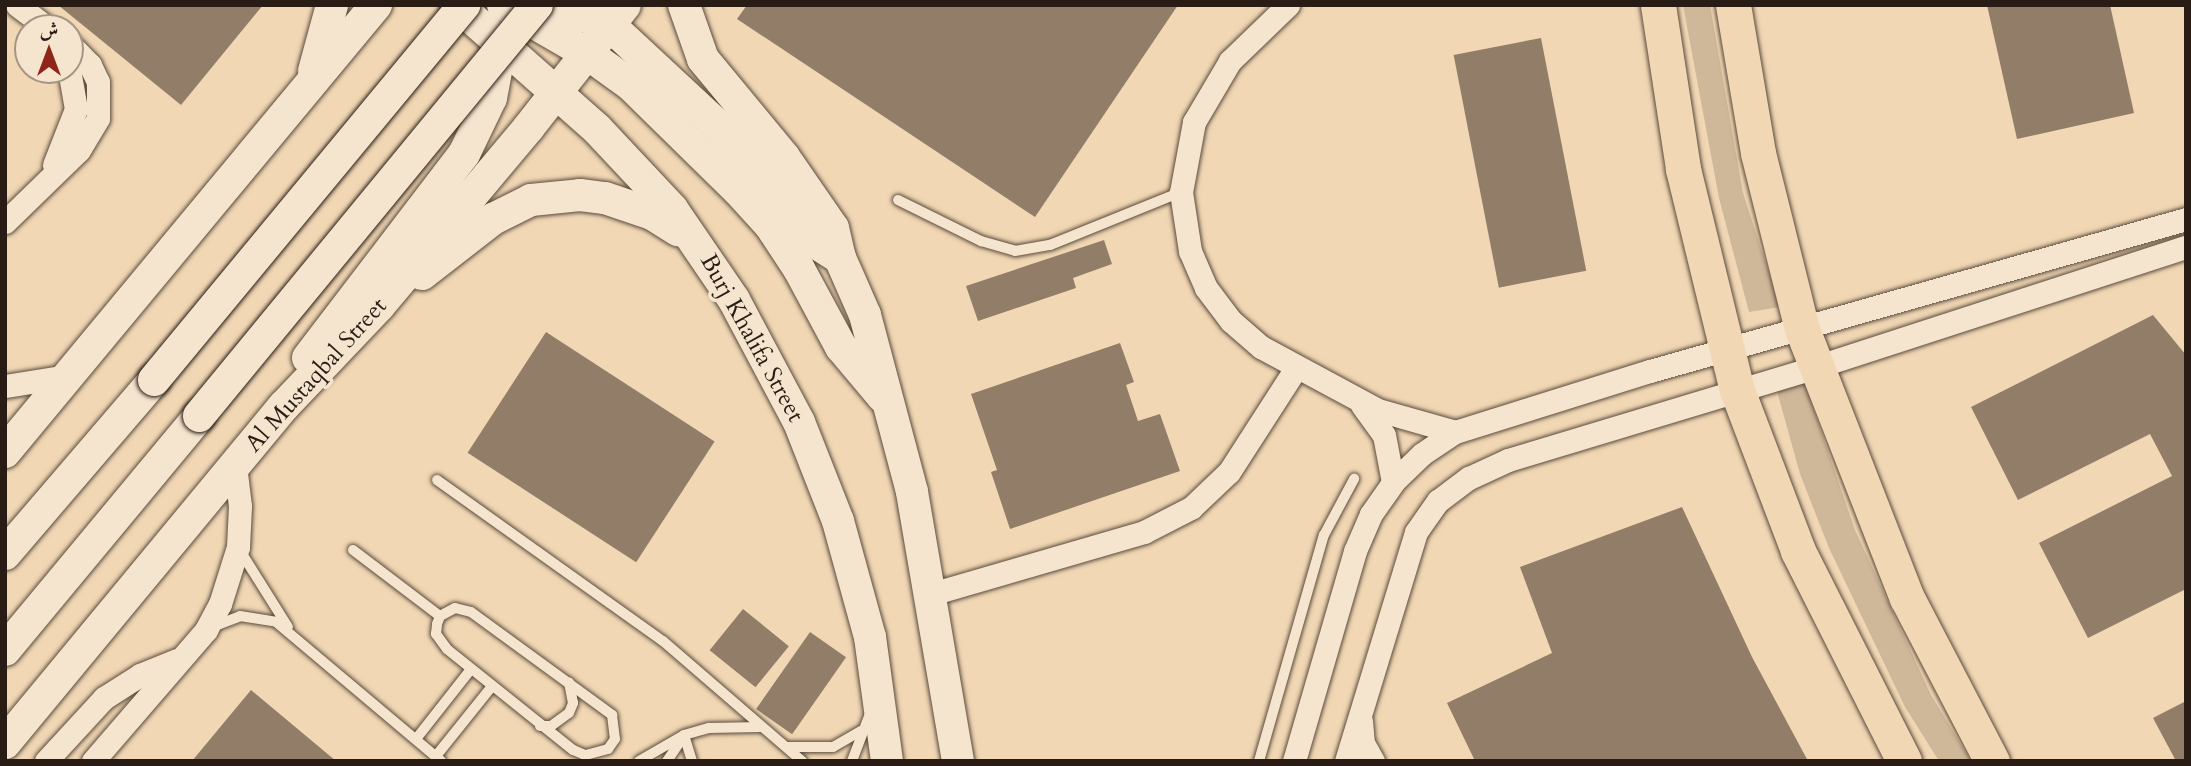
<!DOCTYPE html>
<html>
<head>
<meta charset="utf-8">
<style>
	body { margin:0 }
	#map { position:relative; width:2191px; height:766px; overflow:hidden; background:#f1d7b4; font-family:Cardo,Amiri,serif }
	div>[style] { position:absolute }
	[style*='--x'] { left:calc(var(--x)*1px); top:calc(var(--y)*1px); width:calc(var(--w)*1px); rotate:calc(var(--a)*1deg) }
	.green>* { inset:0; background:#cfb799 }
	.building>* { inset:0; background:#917d68; transform-origin:0 0 }
	.roads { filter:drop-shadow(0 0 2px #5a4b3d) drop-shadow(0 0 2px #5a4b3d) }
	.lane>* { height:10px; margin:-5px; padding:0 5px; transform-origin:5px; border-radius:5px; background:#f6e5ce }
	.street>* { height:23px; margin:-11.5px; padding:0 11.5px; transform-origin:11.5px; border-radius:11.5px; background:#f6e5ce }
	.secondary>* { height:32px; margin:-16px; padding:0 16px; transform-origin:16px; border-radius:16px; background:#f6e5ce }
	.primary>* { height:35px; margin:-17.5px; padding:0 17.5px; transform-origin:17.5px; border-radius:17.5px; background:#f1d7b4 }
	.bridges { filter:drop-shadow(0 0 2px #281c15) drop-shadow(0 0 2px #281c15) }
	.secondary-bridge>* { height:32px; margin:-16px; padding:0 16px; transform-origin:16px; border-radius:16px; background:#f6e5ce }
	span { translate:-50% -50%; white-space:nowrap; text-align:center; line-height:1.15; -webkit-text-stroke:7px #f6e5ce; paint-order:stroke }
	.street-label { font-size:24px; color:#281c15 }
	.frame { position:absolute; inset:0; border:7px solid #281c15; pointer-events:none }
	.north { position:absolute; left:14px; top:14px; width:70px; height:70px; box-sizing:border-box; background:#f6e5ce; border:2px solid #a49584; border-radius:50%; rotate:0deg; font-size:19px; font-weight:700; line-height:28px; text-align:center; color:#281c15 }
	.north::after { content:''; display:block; margin:auto; width:24px; height:32px; background:#8f2418; clip-path:polygon(50% 0,100% 100%,50% 72%,0 100%) }
</style>
</head>
<body>
<div id="map">
	<div class="green">
		<div style="clip-path:polygon(1683px 5px,1710px 5px,1743px 193px,1780px 307px,1749px 312px,1719px 198px)"></div>
		<div style="clip-path:polygon(1803px 379px,1855px 530px,1931px 695px,1971px 761px,1939px 761px,1905px 707px,1829px 548px,1800px 474px,1775px 384px)"></div>
	</div>
	<div class="building">
		<div style="clip-path:polygon(58px 5px,263px 5px,181px 105px)"></div>
		<div style="clip-path:polygon(747px 5px,1178px 5px,1035px 217px,737px 19px)"></div>
		<div style="clip-path:polygon(1987px 5px,2110px 5px,2134px 113px,2017px 139px)"></div>
		<div style="left:1541px;top:38px;width:237px;height:89px;rotate:79deg"></div>
		<div style="clip-path:polygon(1104px 240px,1112px 264px,1073px 278px,1076px 288px,978px 321px,966px 286px)"></div>
		<div style="clip-path:polygon(2153px 315px,2186px 355px,2186px 589px,2088px 638px,2039px 543px,2172px 476px,2150px 434px,2018px 500px,1971px 407px)"></div>
		<div style="left:546px;top:332px;width:201px;height:144px;rotate:33deg"></div>
		<div style="clip-path:polygon(1120px 343px,1134px 382px,1126px 385px,1138px 421px,1160px 414px,1180px 471px,1010px 529px,991px 472px,997px 470px,971px 394px)"></div>
		<div style="clip-path:polygon(1682px 507px,1752px 657px,1808px 761px,1475px 761px,1447px 703px,1552px 653px,1520px 567px)"></div>
		<div style="left:743px;top:609px;width:59px;height:53px;rotate:39deg"></div>
		<div style="left:810px;top:632px;width:44px;height:94px;rotate:35deg"></div>
		<div style="clip-path:polygon(251px 690px,336px 761px,192px 761px)"></div>
		<div style="clip-path:polygon(2186px 701px,2186px 761px,2176px 761px,2153px 718px)"></div>
	</div>
	<div class="roads">
		<div class="lane">
			<div style="--x:898;--y:200;--w:93;--a:26.3"></div>
			<div style="--x:981;--y:241;--w:35;--a:16"></div>
			<div style="--x:1015;--y:251;--w:36;--a:-10"></div>
			<div style="--x:1050;--y:245;--w:141;--a:-22"></div>
			<div style="--x:437;--y:480;--w:277;--a:35.5"></div>
			<div style="--x:663;--y:641;--w:184;--a:40.8"></div>
			<div style="--x:239;--y:549;--w:92;--a:57.9"></div>
			<div style="--x:353;--y:550;--w:109;--a:37.2"></div>
			<div style="--x:455;--y:608;--w:16;--a:14"></div>
			<div style="--x:471;--y:612;--w:175;--a:36.1"></div>
			<div style="--x:612;--y:715;--w:24;--a:83"></div>
			<div style="--x:615;--y:739;--w:12;--a:125"></div>
			<div style="--x:608;--y:749;--w:24;--a:165"></div>
			<div style="--x:585;--y:755;--w:13;--a:-157"></div>
			<div style="--x:573;--y:750;--w:161;--a:-141.3"></div>
			<div style="--x:447;--y:649;--w:19;--a:-126"></div>
			<div style="--x:436;--y:634;--w:10;--a:-84"></div>
			<div style="--x:437;--y:624;--w:9;--a:-69"></div>
			<div style="--x:440;--y:616;--w:17;--a:-28"></div>
			<div style="--x:212;--y:627;--w:30;--a:-21"></div>
			<div style="--x:240;--y:616;--w:36;--a:9"></div>
			<div style="--x:276;--y:622;--w:216;--a:40.1"></div>
			<div style="--x:540;--y:726;--w:11;--a:0"></div>
			<div style="--x:551;--y:726;--w:22;--a:-36"></div>
			<div style="--x:569;--y:713;--w:11;--a:-68"></div>
			<div style="--x:573;--y:703;--w:21;--a:-101"></div>
			<div style="--x:684;--y:735;--w:27;--a:73"></div>
			<div style="--x:416;--y:739;--w:89;--a:-51.8"></div>
			<div style="--x:788;--y:747;--w:45;--a:0"></div>
			<div style="--x:833;--y:747;--w:32;--a:-30"></div>
			<div style="--x:436;--y:756;--w:90;--a:-51.3"></div>
			<div style="--x:639;--y:761;--w:52;--a:-30"></div>
			<div style="--x:684;--y:735;--w:26;--a:-16"></div>
			<div style="--x:709;--y:728;--w:51;--a:-1.1"></div>
			<div style="--x:667;--y:761;--w:29;--a:-56"></div>
			<div style="--x:852;--y:761;--w:53;--a:-69.2"></div>
			<div style="--x:1259;--y:761;--w:235;--a:-74"></div>
			<div style="--x:1324;--y:535;--w:64;--a:-61.8"></div>
		</div>
		<div class="street">
			<div style="--x:17;--y:5;--w:38;--a:37"></div>
			<div style="--x:1288;--y:5;--w:81;--a:136"></div>
			<div style="--x:1230;--y:61;--w:71;--a:120.5"></div>
			<div style="--x:1194;--y:122;--w:71;--a:100.5"></div>
			<div style="--x:1181;--y:192;--w:60;--a:81.3"></div>
			<div style="--x:1190;--y:251;--w:40;--a:66.6"></div>
			<div style="--x:1206;--y:288;--w:41;--a:52.9"></div>
			<div style="--x:1231;--y:321;--w:40;--a:41"></div>
			<div style="--x:1261;--y:347;--w:133;--a:28.3"></div>
			<div style="--x:1378;--y:410;--w:80;--a:15.9"></div>
			<div style="--x:54;--y:165;--w:60;--a:-68.6"></div>
			<div style="--x:76;--y:109;--w:40;--a:-100"></div>
			<div style="--x:5;--y:222;--w:103;--a:-44.2"></div>
			<div style="--x:79;--y:150;--w:37;--a:-59"></div>
			<div style="--x:98;--y:118;--w:36;--a:-90"></div>
			<div style="--x:98;--y:82;--w:19;--a:-115"></div>
			<div style="--x:90;--y:65;--w:29;--a:-134"></div>
			<div style="--x:5;--y:386;--w:64;--a:-9"></div>
			<div style="--x:1362;--y:405;--w:37;--a:54"></div>
			<div style="--x:1384;--y:435;--w:48;--a:79.2"></div>
			<div style="--x:931;--y:594;--w:222;--a:-16.2"></div>
			<div style="--x:1144;--y:532;--w:53;--a:-27.1"></div>
			<div style="--x:1191;--y:508;--w:52;--a:-43.5"></div>
			<div style="--x:1229;--y:472;--w:124;--a:-57.2"></div>
			<div style="--x:1361;--y:721;--w:22;--a:85"></div>
			<div style="--x:1363;--y:743;--w:21;--a:61"></div>
			<div style="--x:46;--y:761;--w:86;--a:-47.4"></div>
			<div style="--x:104;--y:698;--w:43;--a:-32.6"></div>
			<div style="--x:140;--y:675;--w:40;--a:-22"></div>
			<div style="--x:93;--y:761;--w:173;--a:-49.2"></div>
			<div style="--x:206;--y:630;--w:30;--a:-62"></div>
			<div style="--x:220;--y:604;--w:60;--a:-72.5"></div>
			<div style="--x:238;--y:547;--w:41;--a:-87.2"></div>
			<div style="--x:240;--y:506;--w:41;--a:-97"></div>
			<div style="--x:1294;--y:761;--w:219;--a:-73.8"></div>
			<div style="--x:1355;--y:551;--w:40;--a:-66.6"></div>
			<div style="--x:1371;--y:514;--w:39;--a:-55"></div>
			<div style="--x:1393;--y:482;--w:40;--a:-44"></div>
			<div style="--x:1422;--y:454;--w:40;--a:-34"></div>
			<div style="--x:1455;--y:432;--w:204;--a:-17.4"></div>
			<div style="--x:1650;--y:371;--w:557;--a:-15.83"></div>
			<div style="--x:1346;--y:761;--w:239;--a:-73"></div>
			<div style="--x:1416;--y:532;--w:38;--a:-55"></div>
			<div style="--x:1438;--y:501;--w:39;--a:-37"></div>
			<div style="--x:1469;--y:478;--w:43;--a:-24.8"></div>
			<div style="--x:1508;--y:460;--w:322;--a:-16.8"></div>
			<div style="--x:1816;--y:367;--w:389;--a:-18"></div>
		</div>
		<div class="secondary">
			<div style="--x:457;--y:5;--w:187;--a:41.5"></div>
			<div style="--x:597;--y:129;--w:110;--a:46.8"></div>
			<div style="--x:672;--y:209;--w:110;--a:55.7"></div>
			<div style="--x:734;--y:300;--w:138;--a:62"></div>
			<div style="--x:799;--y:422;--w:106;--a:68.5"></div>
			<div style="--x:838;--y:521;--w:120;--a:74.6"></div>
			<div style="--x:870;--y:637;--w:125;--a:82.2"></div>
			<div style="--x:503;--y:5;--w:98;--a:30"></div>
			<div style="--x:588;--y:54;--w:53;--a:35.8"></div>
			<div style="--x:631;--y:85;--w:150;--a:44.5"></div>
			<div style="--x:738;--y:190;--w:47;--a:47.6"></div>
			<div style="--x:770;--y:225;--w:53;--a:56.6"></div>
			<div style="--x:799;--y:269;--w:89;--a:61.7"></div>
			<div style="--x:841;--y:347;--w:65;--a:50"></div>
			<div style="--x:550;--y:5;--w:61;--a:18.1"></div>
			<div style="--x:588;--y:5;--w:176;--a:42.9"></div>
			<div style="--x:717;--y:125;--w:48;--a:46.7"></div>
			<div style="--x:750;--y:160;--w:97;--a:53.4"></div>
			<div style="--x:808;--y:238;--w:38;--a:32"></div>
			<div style="--x:684;--y:5;--w:57;--a:70.6"></div>
			<div style="--x:703;--y:59;--w:127;--a:50.4"></div>
			<div style="--x:784;--y:157;--w:86;--a:55.4"></div>
			<div style="--x:833;--y:228;--w:31;--a:77"></div>
			<div style="--x:840;--y:258;--w:62;--a:66.3"></div>
			<div style="--x:865;--y:315;--w:183;--a:75.1"></div>
			<div style="--x:912;--y:492;--w:273;--a:80.3"></div>
			<div style="--x:314;--y:71;--w:68;--a:-74.7"></div>
			<div style="--x:422;--y:274;--w:90;--a:-37.8"></div>
			<div style="--x:493;--y:219;--w:42;--a:-26.6"></div>
			<div style="--x:531;--y:200;--w:49;--a:-5.8"></div>
			<div style="--x:580;--y:195;--w:25;--a:7"></div>
			<div style="--x:605;--y:198;--w:50;--a:18.8"></div>
			<div style="--x:652;--y:214;--w:31;--a:32"></div>
			<div style="--x:308;--y:358;--w:257;--a:-52.6"></div>
			<div style="--x:464;--y:154;--w:62;--a:-64.3"></div>
			<div style="--x:491;--y:98;--w:59;--a:-79.3"></div>
			<div style="--x:5;--y:452;--w:581;--a:-50.31"></div>
			<div style="--x:5;--y:554;--w:229;--a:-49.4"></div>
			<div style="--x:5;--y:650;--w:304;--a:-50.3"></div>
			<div style="--x:5;--y:743;--w:438;--a:-50.4"></div>
			<div style="--x:284;--y:406;--w:138;--a:-46.5"></div>
			<div style="--x:379;--y:306;--w:234;--a:-50"></div>
			<div style="--x:529;--y:127;--w:155;--a:-51.8"></div>
		</div>
		<div class="primary">
			<div style="--x:1658;--y:5;--w:166;--a:81.3"></div>
			<div style="--x:1683;--y:169;--w:228;--a:76.3"></div>
			<div style="--x:1737;--y:390;--w:172;--a:69.2"></div>
			<div style="--x:1798;--y:551;--w:235;--a:63.2"></div>
			<div style="--x:1733;--y:5;--w:150;--a:80.4"></div>
			<div style="--x:1758;--y:153;--w:181;--a:76"></div>
			<div style="--x:1802;--y:329;--w:289;--a:68.7"></div>
			<div style="--x:1907;--y:598;--w:184;--a:62.5"></div>
		</div>
	</div>
	<div class="bridges">
		<div class="secondary-bridge">
			<div style="--x:154;--y:380;--w:487;--a:-50.4"></div>
			<div style="--x:199;--y:416;--w:532;--a:-50.57"></div>
		</div>
	</div>
	<div class="street-label">
		<span style="left:752px;top:338px;rotate:61deg">Burj Khalifa Street</span>
		<span style="left:316px;top:375px;rotate:-48deg">Al Mustaqbal Street</span>
	</div>
	<div class="frame"></div>
	<div class="north">ش</div>
</div>
</body>
</html>
